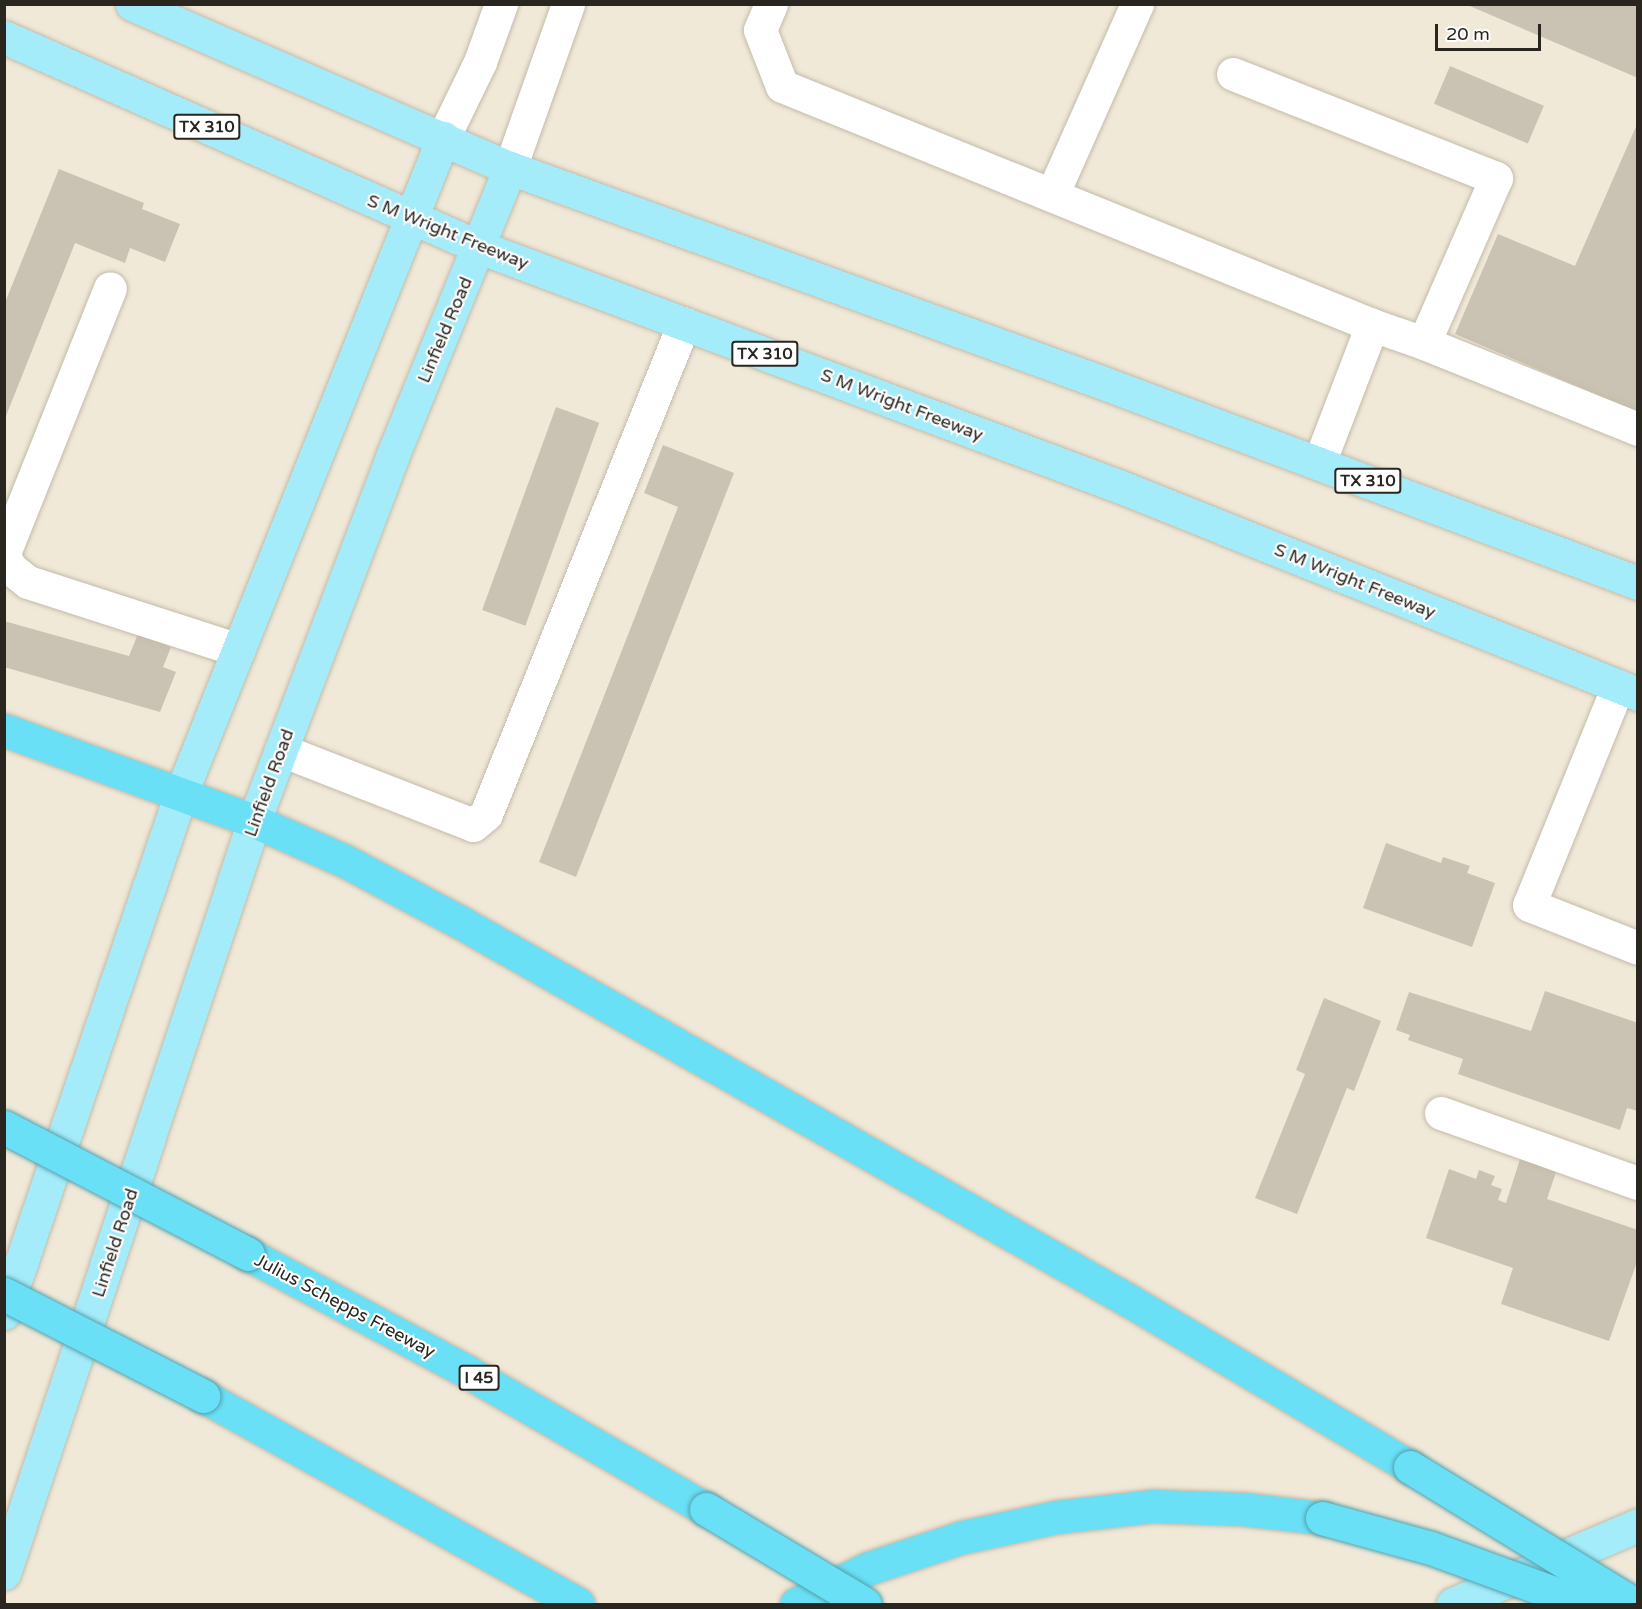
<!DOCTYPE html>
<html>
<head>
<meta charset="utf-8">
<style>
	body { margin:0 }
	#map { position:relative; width:1642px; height:1609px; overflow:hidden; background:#f1e9d8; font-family:"Varela Round",sans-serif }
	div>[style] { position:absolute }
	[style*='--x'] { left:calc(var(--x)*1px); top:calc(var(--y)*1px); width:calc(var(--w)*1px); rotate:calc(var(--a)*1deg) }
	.building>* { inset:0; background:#cac2b2; transform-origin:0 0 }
	.roads { filter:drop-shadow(0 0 2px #c3bbaa) drop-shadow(0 0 2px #c3bbaa) }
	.minor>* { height:33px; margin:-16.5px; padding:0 16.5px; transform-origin:16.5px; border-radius:16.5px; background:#fff }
	.major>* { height:33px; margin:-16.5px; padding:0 16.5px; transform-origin:16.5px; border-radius:16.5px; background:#a5ecfa }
	.highway>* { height:33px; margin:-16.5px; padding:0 16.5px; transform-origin:16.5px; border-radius:16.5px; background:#69e0f6 }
	.bridges { filter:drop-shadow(0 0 2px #539fab) drop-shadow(0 0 2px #539fab) }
	.highway-bridge>* { height:33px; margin:-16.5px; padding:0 16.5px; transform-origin:16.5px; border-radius:16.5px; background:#69e0f6 }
	span { translate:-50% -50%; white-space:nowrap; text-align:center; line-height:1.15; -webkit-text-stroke:4.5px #fff; paint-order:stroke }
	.shield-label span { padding:2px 4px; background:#fff; border:2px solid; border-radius:4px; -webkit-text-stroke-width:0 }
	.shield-label { font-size:16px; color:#292620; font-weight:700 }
	.street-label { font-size:18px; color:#292620 }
	.frame { position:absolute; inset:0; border:6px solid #292620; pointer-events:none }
	.scale { position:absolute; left:1435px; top:24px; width:106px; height:27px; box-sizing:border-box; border:3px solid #292620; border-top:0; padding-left:8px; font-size:18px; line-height:21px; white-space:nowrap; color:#292620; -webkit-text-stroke:4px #fff; paint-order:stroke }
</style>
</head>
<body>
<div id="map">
	<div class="building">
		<div style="clip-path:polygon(1465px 4px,1638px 4px,1638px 78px)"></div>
		<div style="left:1450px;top:66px;width:102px;height:41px;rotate:23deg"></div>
		<div style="clip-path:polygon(1638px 122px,1638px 412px,1455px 334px,1498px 234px,1575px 266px)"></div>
		<div style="clip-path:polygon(59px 169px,144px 203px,142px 209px,180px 224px,165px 262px,130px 248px,125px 263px,75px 243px,4px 421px,4px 305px)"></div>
		<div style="left:556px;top:407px;width:46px;height:216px;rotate:20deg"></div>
		<div style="clip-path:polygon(663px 445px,734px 473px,576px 877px,539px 862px,678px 507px,644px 493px)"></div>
		<div style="clip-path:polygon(4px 621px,129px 656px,138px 634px,171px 647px,163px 667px,176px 672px,160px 712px,4px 667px)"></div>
		<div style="clip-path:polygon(1386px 843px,1441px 863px,1443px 857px,1470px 866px,1467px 873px,1495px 883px,1472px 947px,1363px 908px)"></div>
		<div style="clip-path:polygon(1545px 991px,1638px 1023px,1638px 1111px,1627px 1108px,1620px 1130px,1458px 1074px,1463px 1059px,1408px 1040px,1410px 1035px,1396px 1030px,1409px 992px,1531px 1031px)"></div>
		<div style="clip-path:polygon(1324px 998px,1381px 1021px,1354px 1091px,1347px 1088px,1297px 1214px,1255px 1198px,1305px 1074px,1296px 1070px)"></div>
		<div style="clip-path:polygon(1521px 1156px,1557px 1169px,1547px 1199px,1638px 1230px,1638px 1259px,1609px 1341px,1501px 1304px,1513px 1268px,1426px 1238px,1449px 1169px,1476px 1179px,1479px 1170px,1495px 1176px,1491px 1185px,1502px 1189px,1498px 1200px,1506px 1203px)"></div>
	</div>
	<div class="roads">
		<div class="minor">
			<div style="--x:771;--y:4;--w:28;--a:113"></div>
			<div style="--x:760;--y:30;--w:60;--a:68.6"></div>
			<div style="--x:782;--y:86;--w:637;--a:22.05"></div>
			<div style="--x:1233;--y:74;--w:283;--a:21.6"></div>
			<div style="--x:1496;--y:178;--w:180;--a:113.6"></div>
			<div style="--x:1424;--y:343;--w:55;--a:-160.9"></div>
			<div style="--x:1372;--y:325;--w:148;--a:111"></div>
			<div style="--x:443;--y:138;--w:85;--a:-64"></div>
			<div style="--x:480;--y:62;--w:62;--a:-70.1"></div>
			<div style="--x:510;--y:168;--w:174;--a:-70.5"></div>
			<div style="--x:1052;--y:195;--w:209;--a:-66"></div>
			<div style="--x:1424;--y:343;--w:231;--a:21.9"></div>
			<div style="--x:4;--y:553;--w:285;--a:-68.2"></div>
			<div style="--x:4;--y:555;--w:14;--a:65"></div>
			<div style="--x:10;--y:568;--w:23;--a:38"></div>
			<div style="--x:28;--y:582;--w:221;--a:17.9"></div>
			<div style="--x:1618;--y:686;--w:236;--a:112.1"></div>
			<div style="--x:1529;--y:905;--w:117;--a:21.5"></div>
			<div style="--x:281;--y:750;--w:206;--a:21.3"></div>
			<div style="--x:473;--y:825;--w:17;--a:-40"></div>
			<div style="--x:486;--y:814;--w:529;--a:-68.04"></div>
			<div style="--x:1441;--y:1113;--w:209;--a:19.6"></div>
		</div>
		<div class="major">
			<div style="--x:132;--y:4;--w:412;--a:23.5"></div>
			<div style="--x:510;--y:168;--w:625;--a:19.91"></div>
			<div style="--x:1098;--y:381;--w:577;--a:20.51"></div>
			<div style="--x:4;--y:37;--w:519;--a:23.85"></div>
			<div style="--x:479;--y:247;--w:685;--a:20.5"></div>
			<div style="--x:1121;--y:487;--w:557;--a:21.82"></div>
			<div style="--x:4;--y:1313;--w:546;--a:-71.2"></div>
			<div style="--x:180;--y:796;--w:709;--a:-68.21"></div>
			<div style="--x:4;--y:1573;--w:792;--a:-71.61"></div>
			<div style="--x:254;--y:821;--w:389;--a:-69.2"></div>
			<div style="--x:392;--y:457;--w:312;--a:-67.8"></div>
			<div style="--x:1453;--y:1604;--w:201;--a:-23.1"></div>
		</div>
		<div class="highway">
			<div style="--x:4;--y:730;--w:266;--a:20"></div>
			<div style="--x:254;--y:821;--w:99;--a:23.7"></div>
			<div style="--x:345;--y:861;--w:128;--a:28"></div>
			<div style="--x:458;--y:921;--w:770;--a:29.5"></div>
			<div style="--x:1128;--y:1300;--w:328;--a:30.6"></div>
			<div style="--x:248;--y:1254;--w:247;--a:28.2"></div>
			<div style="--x:466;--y:1371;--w:277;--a:29.9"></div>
			<div style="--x:203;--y:1396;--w:429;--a:29"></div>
			<div style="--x:796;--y:1604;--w:81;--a:-26.3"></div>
			<div style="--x:869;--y:1568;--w:99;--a:-18.3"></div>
			<div style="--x:963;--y:1537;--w:95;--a:-12.1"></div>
			<div style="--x:1056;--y:1517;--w:98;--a:-6.5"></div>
			<div style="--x:1153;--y:1506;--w:90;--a:1.9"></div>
			<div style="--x:1243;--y:1509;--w:80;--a:6.5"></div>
		</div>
	</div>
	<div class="bridges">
		<div class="highway-bridge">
			<div style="--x:4;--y:1127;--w:275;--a:27.5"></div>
			<div style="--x:4;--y:1294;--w:224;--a:27.1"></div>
			<div style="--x:1410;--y:1467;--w:263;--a:31.5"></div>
			<div style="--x:706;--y:1509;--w:185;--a:30.9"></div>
			<div style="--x:1322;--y:1518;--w:113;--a:15.4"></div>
			<div style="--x:1431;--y:1548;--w:163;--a:20.1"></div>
		</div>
	</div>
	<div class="shield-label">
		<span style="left:207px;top:127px">TX 310</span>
		<span style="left:765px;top:354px">TX 310</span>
		<span style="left:1368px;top:481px">TX 310</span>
		<span style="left:479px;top:1378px">I 45</span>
	</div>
	<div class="street-label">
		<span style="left:448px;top:232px;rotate:22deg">S M Wright Freeway</span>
		<span style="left:445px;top:330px;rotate:-67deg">Linfield Road</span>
		<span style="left:902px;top:405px;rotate:21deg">S M Wright Freeway</span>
		<span style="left:1355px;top:581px;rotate:22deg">S M Wright Freeway</span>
		<span style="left:269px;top:783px;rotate:-70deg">Linfield Road</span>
		<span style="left:115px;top:1243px;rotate:-72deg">Linfield Road</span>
		<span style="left:345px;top:1306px;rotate:28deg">Julius Schepps Freeway</span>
	</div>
	<div class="frame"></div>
	<div class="scale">20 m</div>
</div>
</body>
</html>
